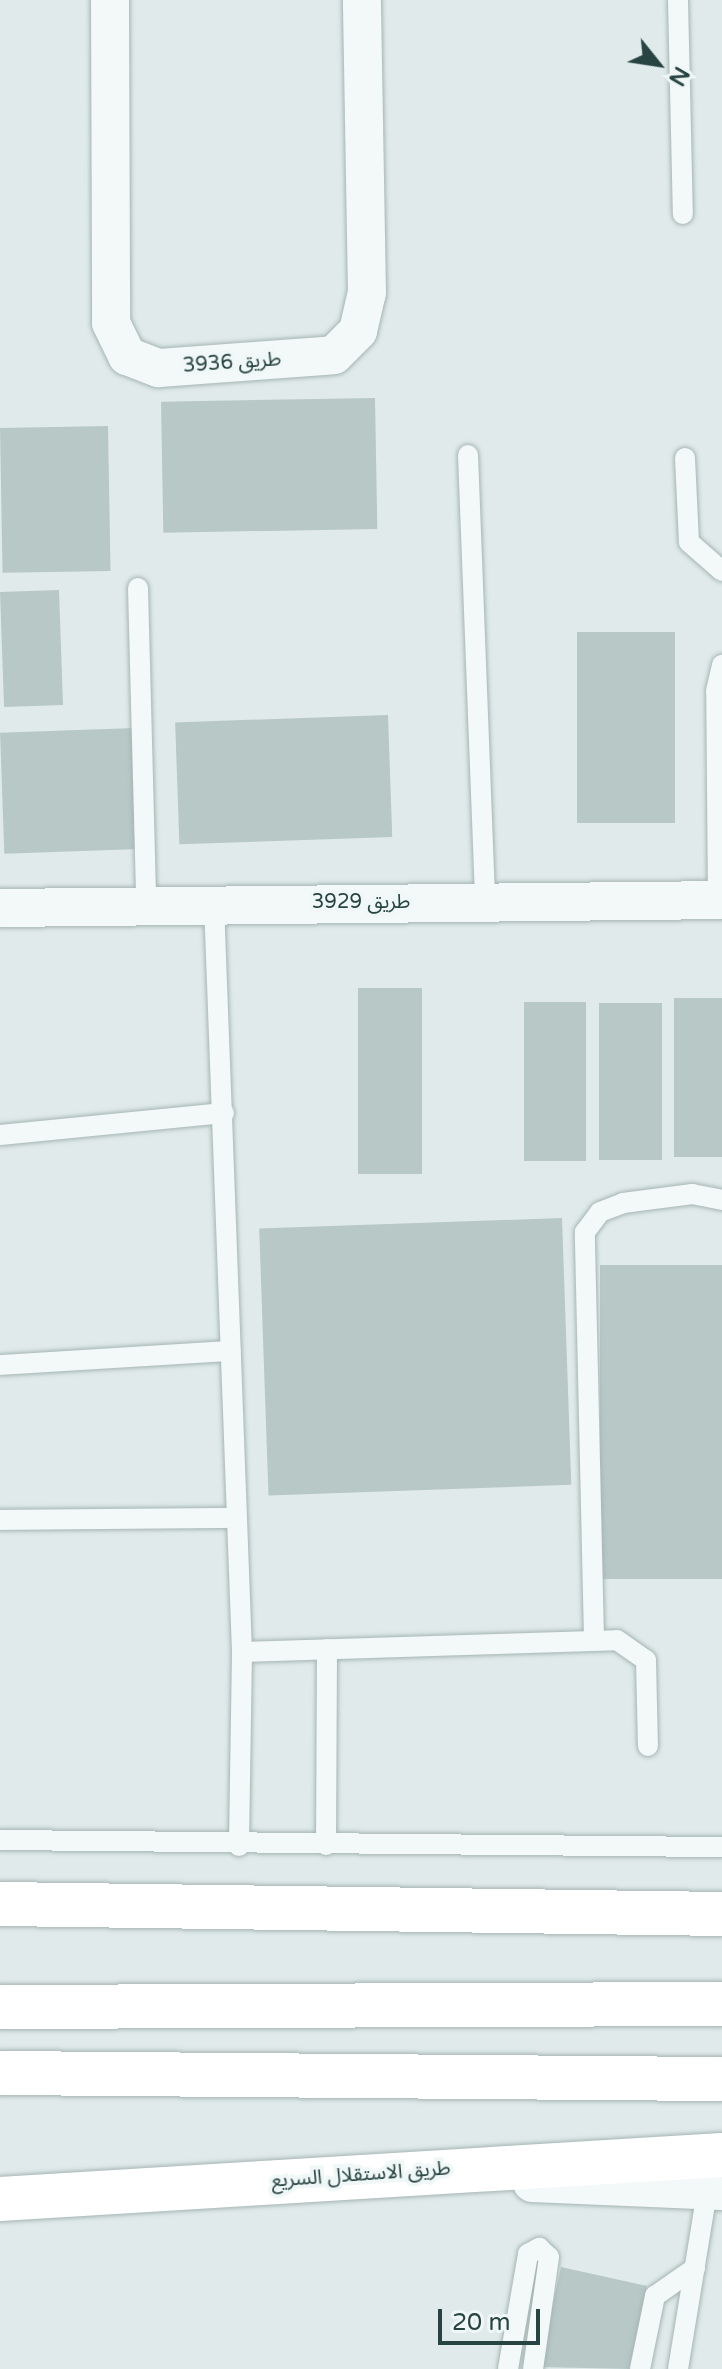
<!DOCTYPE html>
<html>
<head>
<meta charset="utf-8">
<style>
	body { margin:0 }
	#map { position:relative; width:722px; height:2369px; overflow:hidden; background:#e0eaea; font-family:"Varela Round","Noto Sans Arabic",sans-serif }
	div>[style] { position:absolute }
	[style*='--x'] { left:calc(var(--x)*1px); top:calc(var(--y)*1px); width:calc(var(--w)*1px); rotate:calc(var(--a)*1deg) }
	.building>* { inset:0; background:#b7c8c7; transform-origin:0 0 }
	.roads { filter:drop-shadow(0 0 2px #a5b5b4) drop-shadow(0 0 2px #a5b5b4) }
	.lane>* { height:20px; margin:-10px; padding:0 10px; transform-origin:10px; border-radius:10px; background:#f3f8f8 }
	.street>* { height:38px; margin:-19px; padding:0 19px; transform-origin:19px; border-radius:19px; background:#f3f8f8 }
	.primary>* { height:44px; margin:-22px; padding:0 22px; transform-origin:22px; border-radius:22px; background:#fff }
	span { translate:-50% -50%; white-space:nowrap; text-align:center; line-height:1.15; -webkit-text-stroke:8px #f0f8f7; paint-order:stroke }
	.street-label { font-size:20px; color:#274342 }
	.north { position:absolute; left:618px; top:24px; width:80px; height:80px; -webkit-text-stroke:6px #f0f8f7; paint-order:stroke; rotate:120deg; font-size:22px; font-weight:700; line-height:32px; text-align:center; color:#274342 }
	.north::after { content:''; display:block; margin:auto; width:28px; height:36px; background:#274342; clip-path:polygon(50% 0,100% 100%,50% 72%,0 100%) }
	.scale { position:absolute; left:438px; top:2309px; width:102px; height:36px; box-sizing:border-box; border:4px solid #274342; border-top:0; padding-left:10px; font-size:24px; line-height:28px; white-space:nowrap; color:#274342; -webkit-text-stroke:6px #f0f8f7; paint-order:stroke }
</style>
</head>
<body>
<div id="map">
	<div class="building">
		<div style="left:375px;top:398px;width:131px;height:214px;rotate:89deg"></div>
		<div style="left:108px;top:426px;width:145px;height:108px;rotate:89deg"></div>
		<div style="left:59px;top:590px;width:115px;height:59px;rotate:88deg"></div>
		<div style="left:577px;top:632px;width:98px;height:191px"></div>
		<div style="left:388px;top:715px;width:122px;height:213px;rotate:88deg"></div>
		<div style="left:135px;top:728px;width:121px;height:135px;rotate:88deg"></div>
		<div style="left:358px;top:988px;width:64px;height:186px"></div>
		<div style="left:722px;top:998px;width:159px;height:48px;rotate:90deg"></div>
		<div style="left:586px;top:1002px;width:159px;height:62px;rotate:90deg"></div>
		<div style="left:599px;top:1003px;width:63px;height:157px"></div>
		<div style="left:562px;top:1218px;width:267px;height:303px;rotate:88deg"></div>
		<div style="left:722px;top:1265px;width:314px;height:122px;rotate:90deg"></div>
		<div style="clip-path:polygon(561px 2267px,647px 2286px,629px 2369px,539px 2367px)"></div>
	</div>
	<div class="roads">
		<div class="lane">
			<div style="--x:678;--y:0;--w:214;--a:88.7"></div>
			<div style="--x:468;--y:455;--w:446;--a:87.8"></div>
			<div style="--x:685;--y:458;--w:84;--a:87.3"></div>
			<div style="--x:689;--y:542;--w:44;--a:41.3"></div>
			<div style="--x:138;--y:588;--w:316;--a:88.5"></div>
			<div style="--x:718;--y:900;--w:209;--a:-90.5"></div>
			<div style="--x:716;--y:691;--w:27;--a:-77"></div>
			<div style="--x:214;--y:903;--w:750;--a:87.86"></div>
			<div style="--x:242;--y:1652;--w:194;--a:90.9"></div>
			<div style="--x:0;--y:1135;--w:225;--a:-5.6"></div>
			<div style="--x:0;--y:1365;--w:231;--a:-3.5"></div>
			<div style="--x:0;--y:1520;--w:237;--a:-0.5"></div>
			<div style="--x:594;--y:1639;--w:407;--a:-91.3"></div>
			<div style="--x:585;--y:1232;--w:25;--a:-53"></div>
			<div style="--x:600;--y:1212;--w:25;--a:-21"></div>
			<div style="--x:623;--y:1203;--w:70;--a:-7.4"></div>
			<div style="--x:692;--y:1194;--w:31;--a:11"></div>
			<div style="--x:242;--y:1652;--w:375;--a:-1.8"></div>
			<div style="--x:617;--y:1640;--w:35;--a:35"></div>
			<div style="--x:646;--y:1660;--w:86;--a:88.7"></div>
			<div style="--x:0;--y:1840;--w:722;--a:0.56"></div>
			<div style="--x:326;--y:1845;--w:196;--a:-89.7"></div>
			<div style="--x:508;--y:2369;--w:117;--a:-80.1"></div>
			<div style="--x:528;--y:2254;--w:13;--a:-29"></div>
			<div style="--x:539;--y:2248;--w:13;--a:42"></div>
			<div style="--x:549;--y:2257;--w:113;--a:98.1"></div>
			<div style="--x:640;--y:2369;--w:75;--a:-78.4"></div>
			<div style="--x:655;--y:2296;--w:49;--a:-35"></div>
			<div style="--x:678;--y:2369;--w:180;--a:-80.7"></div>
		</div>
		<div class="street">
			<div style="--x:110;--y:0;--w:323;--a:89.8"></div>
			<div style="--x:111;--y:323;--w:37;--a:64"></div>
			<div style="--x:127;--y:356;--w:34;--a:21"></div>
			<div style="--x:159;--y:368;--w:175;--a:-4.2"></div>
			<div style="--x:334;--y:355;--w:34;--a:-45"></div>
			<div style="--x:358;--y:331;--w:39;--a:-77"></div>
			<div style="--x:367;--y:293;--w:293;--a:-91"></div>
			<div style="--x:0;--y:908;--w:722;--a:-0.63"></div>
			<div style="--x:532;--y:2183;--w:190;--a:2.4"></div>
		</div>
		<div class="primary">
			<div style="--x:0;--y:1904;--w:722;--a:0.79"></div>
			<div style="--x:0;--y:2007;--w:722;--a:-0.24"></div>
			<div style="--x:0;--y:2073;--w:722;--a:0.48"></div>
			<div style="--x:0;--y:2199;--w:723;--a:-3.49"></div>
		</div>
	</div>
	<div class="street-label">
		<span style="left:232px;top:363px;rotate:-4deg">طريق 3936</span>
		<span style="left:361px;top:902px">طريق 3929</span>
		<span style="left:361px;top:2175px;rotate:-4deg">طريق الاستقلال السريع</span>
	</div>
	<div class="north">N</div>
	<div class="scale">20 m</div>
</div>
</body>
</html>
